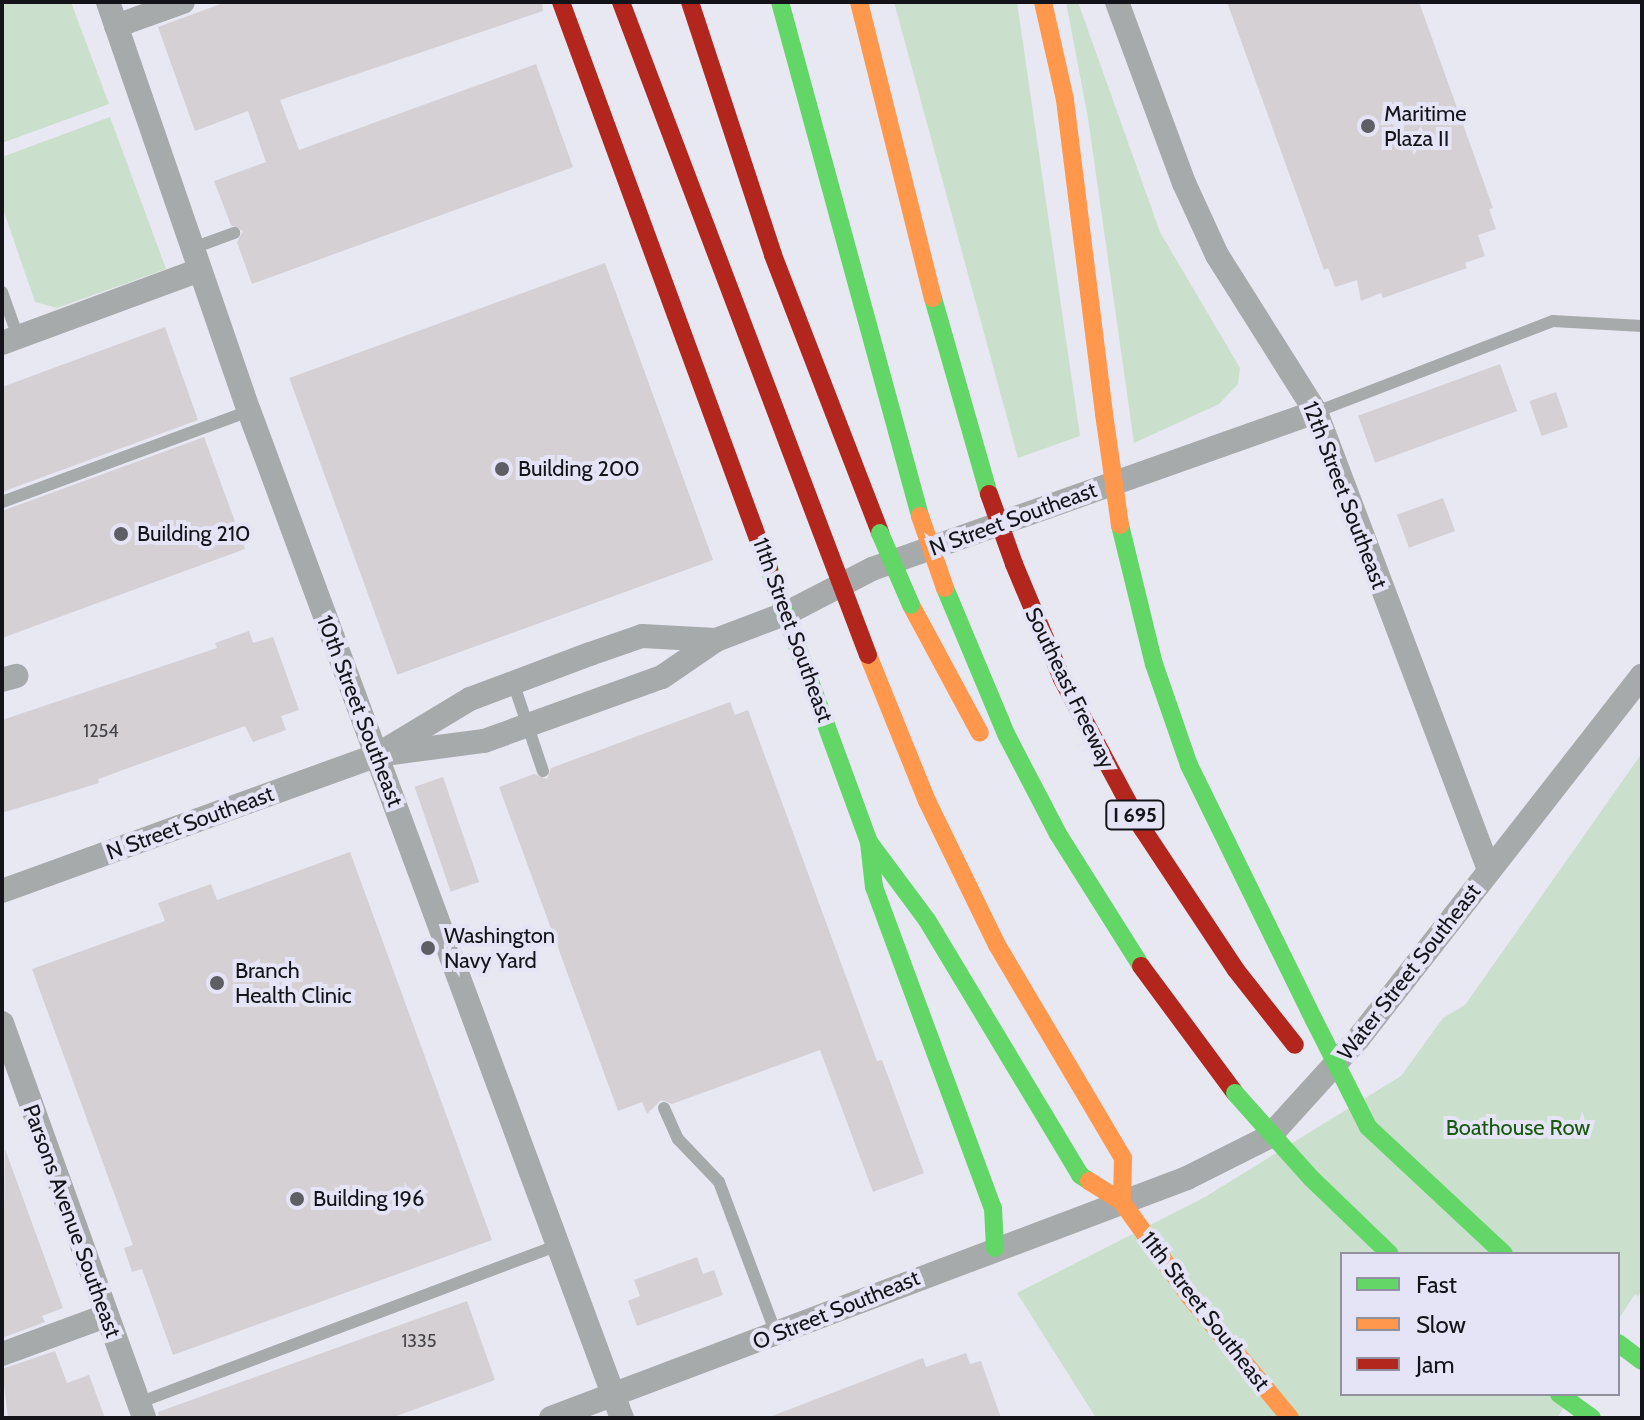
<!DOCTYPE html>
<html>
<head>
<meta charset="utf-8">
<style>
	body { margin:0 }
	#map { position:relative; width:1644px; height:1420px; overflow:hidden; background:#e8e8f2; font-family:Cabin,sans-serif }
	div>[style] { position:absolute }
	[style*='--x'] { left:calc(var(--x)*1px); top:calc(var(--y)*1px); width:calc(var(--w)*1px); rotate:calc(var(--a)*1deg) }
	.green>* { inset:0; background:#cae0cc }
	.pier>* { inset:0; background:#e8e8f2 }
	.building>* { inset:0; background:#d4d0d4; transform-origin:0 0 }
	.lane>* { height:12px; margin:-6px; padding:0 6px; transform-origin:6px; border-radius:6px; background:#a7aaab }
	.street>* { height:24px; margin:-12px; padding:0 12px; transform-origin:12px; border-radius:12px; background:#a7aaab }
	.fast>* { height:18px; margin:-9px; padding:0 9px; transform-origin:9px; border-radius:9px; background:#63d668 }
	.slow>* { height:18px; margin:-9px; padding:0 9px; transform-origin:9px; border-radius:9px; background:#ff974d }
	.jam>* { height:18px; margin:-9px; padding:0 9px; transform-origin:9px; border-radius:9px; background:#b3261e }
	.fast-bridge>* { height:18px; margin:-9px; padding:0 9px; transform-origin:9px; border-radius:9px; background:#63d668 }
	.slow-bridge>* { height:18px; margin:-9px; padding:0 9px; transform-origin:9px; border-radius:9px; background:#ff974d }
	.jam-bridge>* { height:18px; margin:-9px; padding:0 9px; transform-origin:9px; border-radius:9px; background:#b3261e }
	.dots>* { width:22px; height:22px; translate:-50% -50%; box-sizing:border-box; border:4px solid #e5e4f6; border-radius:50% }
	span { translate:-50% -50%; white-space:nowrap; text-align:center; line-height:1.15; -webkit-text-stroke:8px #e5e4f6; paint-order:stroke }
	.number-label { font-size:18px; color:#444349 }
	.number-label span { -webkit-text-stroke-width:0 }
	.shield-label span { padding:2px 6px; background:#e5e4f6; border:2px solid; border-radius:6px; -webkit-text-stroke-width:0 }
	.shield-label { font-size:20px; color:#131319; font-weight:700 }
	.poi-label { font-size:22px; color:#131319 }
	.left { translate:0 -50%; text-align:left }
	.street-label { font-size:22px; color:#131319 }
	.park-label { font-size:22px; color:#18580f }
	.frame { position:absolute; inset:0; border:4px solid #131319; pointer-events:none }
	.legend { position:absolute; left:1340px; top:1252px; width:280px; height:144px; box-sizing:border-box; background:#e5e4f6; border:2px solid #91909e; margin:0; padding:10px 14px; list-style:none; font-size:24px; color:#131319 }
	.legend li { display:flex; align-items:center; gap:16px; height:40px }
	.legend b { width:40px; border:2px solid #91909e }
</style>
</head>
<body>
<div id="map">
	<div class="green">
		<div style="clip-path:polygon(2px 2px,71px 2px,109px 104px,2px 143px)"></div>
		<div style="clip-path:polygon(894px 2px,1017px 2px,1080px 436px,1018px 458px)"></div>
		<div style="clip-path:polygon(1066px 2px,1078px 2px,1160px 232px,1240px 368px,1238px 384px,1219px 404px,1134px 443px,1088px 118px)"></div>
		<div style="clip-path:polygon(110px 117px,166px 269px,57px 308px,35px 302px,2px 206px,2px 157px)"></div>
		<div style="clip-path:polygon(1642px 753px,1642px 1290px,1618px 1326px,1618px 1254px,1342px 1254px,1342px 1394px,1573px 1394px,1557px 1418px,1096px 1418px,1017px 1293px,1205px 1197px,1401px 1076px,1443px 1018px,1465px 1005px)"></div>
	</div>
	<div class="pier">
		<div style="clip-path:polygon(1635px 1294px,1642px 1300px,1642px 1403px,1618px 1385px,1618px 1320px)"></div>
	</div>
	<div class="building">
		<div style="clip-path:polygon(226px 2px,542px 2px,543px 11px,280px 100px,299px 150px,536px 64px,573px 167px,252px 284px,237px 242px,243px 231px,231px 225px,214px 181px,266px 162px,248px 111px,195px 131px,158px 27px)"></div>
		<div style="clip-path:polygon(1227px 2px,1419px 2px,1493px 208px,1489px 209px,1496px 229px,1478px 235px,1485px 256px,1465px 263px,1467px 268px,1383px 298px,1381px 293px,1361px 301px,1357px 280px,1335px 287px,1328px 268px,1324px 270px)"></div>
		<div style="left:605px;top:263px;width:316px;height:336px;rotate:70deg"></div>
		<div style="clip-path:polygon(165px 327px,198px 420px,2px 492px,2px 387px)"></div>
		<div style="left:1500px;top:364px;width:50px;height:151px;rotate:70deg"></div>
		<div style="left:1556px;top:392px;width:37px;height:28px;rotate:71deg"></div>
		<div style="clip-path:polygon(204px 437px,245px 549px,2px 638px,2px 511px)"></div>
		<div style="left:1443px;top:498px;width:35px;height:49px;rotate:70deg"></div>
		<div style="clip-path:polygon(249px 631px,253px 643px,273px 637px,299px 710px,281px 716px,286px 730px,253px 742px,245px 726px,98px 779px,99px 783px,2px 813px,2px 720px,217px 648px,215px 643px)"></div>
		<div style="clip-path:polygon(730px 702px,735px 715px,748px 710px,877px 1061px,882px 1060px,924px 1173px,873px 1192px,820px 1050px,672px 1104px,661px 1100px,647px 1114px,642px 1102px,618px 1111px,499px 787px,534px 774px,547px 779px,551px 768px)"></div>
		<div style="left:443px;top:777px;width:111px;height:30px;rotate:71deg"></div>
		<div style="clip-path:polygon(350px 852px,492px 1240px,173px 1355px,142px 1269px,132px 1272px,124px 1248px,133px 1245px,32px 969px,165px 921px,158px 903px,211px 884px,217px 900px)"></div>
		<div style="clip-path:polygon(5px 1149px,63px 1308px,42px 1316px,45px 1322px,2px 1338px)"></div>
		<div style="clip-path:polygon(697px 1257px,703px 1274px,714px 1270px,723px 1295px,637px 1326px,628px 1301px,640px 1296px,634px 1280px)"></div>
		<div style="clip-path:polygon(467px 1301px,495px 1380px,391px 1418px,159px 1418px,158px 1412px)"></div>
		<div style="clip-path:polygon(55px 1351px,67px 1383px,89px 1375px,105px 1418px,8px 1418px,2px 1369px)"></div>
		<div style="clip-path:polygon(966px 1353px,970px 1364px,981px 1361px,1001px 1418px,767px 1418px,923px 1358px,926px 1367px)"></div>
	</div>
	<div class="lane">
		<div style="--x:193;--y:248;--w:44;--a:-20.1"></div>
		<div style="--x:2;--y:292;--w:48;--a:70.4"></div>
		<div style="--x:1316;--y:412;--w:254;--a:-21"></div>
		<div style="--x:1553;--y:321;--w:89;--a:3.2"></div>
		<div style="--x:2;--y:502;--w:263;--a:-20.2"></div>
		<div style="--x:513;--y:682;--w:94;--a:71.4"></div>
		<div style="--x:664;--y:1108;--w:34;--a:66"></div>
		<div style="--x:678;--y:1139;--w:59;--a:46.4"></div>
		<div style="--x:719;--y:1182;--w:162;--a:69.4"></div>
		<div style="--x:138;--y:1403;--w:449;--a:-20.6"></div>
	</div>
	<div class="street">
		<div style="--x:108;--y:2;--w:433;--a:71"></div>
		<div style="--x:249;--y:411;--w:1074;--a:69.68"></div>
		<div style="--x:1117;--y:2;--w:193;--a:69.7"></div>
		<div style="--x:1184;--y:183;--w:79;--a:65.4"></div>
		<div style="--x:1217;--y:255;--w:186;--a:57.8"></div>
		<div style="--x:1316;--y:412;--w:490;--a:69.3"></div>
		<div style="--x:116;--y:26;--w:71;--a:-19.7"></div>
		<div style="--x:2;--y:343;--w:210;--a:-20.3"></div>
		<div style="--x:2;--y:680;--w:15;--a:-16"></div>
		<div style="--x:377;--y:755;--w:108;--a:-7.5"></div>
		<div style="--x:484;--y:741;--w:189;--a:-19.8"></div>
		<div style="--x:662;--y:677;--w:65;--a:-34.4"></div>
		<div style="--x:716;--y:640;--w:76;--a:-20.8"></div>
		<div style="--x:787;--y:613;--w:96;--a:-27.4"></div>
		<div style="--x:872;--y:569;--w:471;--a:-19.5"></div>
		<div style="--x:2;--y:891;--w:399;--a:-19.9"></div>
		<div style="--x:377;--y:755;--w:109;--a:-31.1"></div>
		<div style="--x:470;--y:699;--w:128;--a:-20.6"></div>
		<div style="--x:590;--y:654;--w:55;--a:-19.1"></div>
		<div style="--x:642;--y:636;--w:74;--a:3.1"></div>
		<div style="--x:2;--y:1023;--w:420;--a:70.2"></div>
		<div style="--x:2;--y:1354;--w:111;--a:-20.1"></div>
		<div style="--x:551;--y:1418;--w:680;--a:-20.67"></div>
		<div style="--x:1187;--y:1178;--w:92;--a:-26.6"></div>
		<div style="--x:1269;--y:1137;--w:132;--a:-47.8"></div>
		<div style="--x:1358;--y:1039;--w:461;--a:-52"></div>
	</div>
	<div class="fast">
		<div style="--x:780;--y:2;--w:533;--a:74.76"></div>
		<div style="--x:933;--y:298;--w:204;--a:74.1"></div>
		<div style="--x:1120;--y:525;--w:143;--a:76.3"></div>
		<div style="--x:1154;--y:664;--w:107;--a:70.9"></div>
		<div style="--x:1189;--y:765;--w:284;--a:63.9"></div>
		<div style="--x:769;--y:569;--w:291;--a:69.9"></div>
		<div style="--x:869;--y:842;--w:97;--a:53.4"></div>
		<div style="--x:927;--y:920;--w:297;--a:59"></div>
		<div style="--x:1080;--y:1175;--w:11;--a:34"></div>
		<div style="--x:945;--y:588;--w:158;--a:67.3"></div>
		<div style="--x:1006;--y:734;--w:113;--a:62.5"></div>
		<div style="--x:1058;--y:834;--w:156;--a:57.8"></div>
		<div style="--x:869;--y:842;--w:45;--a:83.7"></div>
		<div style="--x:874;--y:887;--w:342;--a:69.7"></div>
		<div style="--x:993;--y:1208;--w:40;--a:87.1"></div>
		<div style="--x:1368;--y:1127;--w:186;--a:43"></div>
		<div style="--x:1312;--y:1179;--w:108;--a:43.9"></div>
		<div style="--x:1618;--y:1343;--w:30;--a:37"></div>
		<div style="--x:1559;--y:1394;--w:41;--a:36"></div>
	</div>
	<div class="slow">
		<div style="--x:859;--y:2;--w:305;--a:76"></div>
		<div style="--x:1043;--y:2;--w:100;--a:77.3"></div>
		<div style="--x:1065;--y:100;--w:316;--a:82.9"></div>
		<div style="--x:911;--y:605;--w:145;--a:61.7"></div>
		<div style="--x:868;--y:655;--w:157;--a:68"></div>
		<div style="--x:927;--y:801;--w:160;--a:64.1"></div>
		<div style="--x:997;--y:945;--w:247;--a:59.4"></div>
		<div style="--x:1123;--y:1158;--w:44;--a:91.3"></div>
		<div style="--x:1089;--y:1181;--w:39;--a:32"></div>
		<div style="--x:1122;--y:1202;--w:117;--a:54.4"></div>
		<div style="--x:1190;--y:1297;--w:157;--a:50.4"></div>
	</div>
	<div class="jam">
		<div style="--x:561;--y:2;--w:604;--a:69.85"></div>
		<div style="--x:621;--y:2;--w:698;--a:69.28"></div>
		<div style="--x:690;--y:2;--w:266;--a:71.8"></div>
		<div style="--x:773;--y:255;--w:298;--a:68.9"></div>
		<div style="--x:1014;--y:564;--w:125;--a:67.3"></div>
		<div style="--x:1062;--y:679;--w:169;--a:61.8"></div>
		<div style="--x:1142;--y:828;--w:170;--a:56.5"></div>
		<div style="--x:1236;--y:970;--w:95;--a:51.8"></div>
		<div style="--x:1141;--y:966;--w:158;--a:53.5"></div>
	</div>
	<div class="fast-bridge">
		<div style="--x:880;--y:533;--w:78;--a:66.7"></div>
		<div style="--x:1314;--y:1020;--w:120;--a:63.2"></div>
		<div style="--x:1235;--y:1093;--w:115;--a:48.2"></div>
	</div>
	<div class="slow-bridge">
		<div style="--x:1104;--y:414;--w:112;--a:81.8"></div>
		<div style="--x:920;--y:516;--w:76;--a:70.9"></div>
	</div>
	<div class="jam-bridge">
		<div style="--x:989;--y:494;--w:74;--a:70.3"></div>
	</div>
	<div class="dots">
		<div style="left:1368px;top:126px;background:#5e5e65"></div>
		<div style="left:502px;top:469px;background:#5e5e65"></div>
		<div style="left:121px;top:534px;background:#5e5e65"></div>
		<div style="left:428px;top:948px;background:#5e5e65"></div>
		<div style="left:217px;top:983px;background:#5e5e65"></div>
		<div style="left:297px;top:1199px;background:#5e5e65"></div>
	</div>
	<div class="number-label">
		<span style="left:101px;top:731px">1254</span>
		<span style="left:419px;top:1341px">1335</span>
	</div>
	<div class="shield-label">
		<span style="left:1135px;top:815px">I 695</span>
	</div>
	<div class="poi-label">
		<span class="left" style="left:1384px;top:126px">Maritime<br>Plaza II</span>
		<span class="left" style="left:518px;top:469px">Building 200</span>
		<span class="left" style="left:137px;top:534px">Building 210</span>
		<span class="left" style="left:444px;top:948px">Washington<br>Navy Yard</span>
		<span class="left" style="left:235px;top:983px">Branch<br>Health Clinic</span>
		<span class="left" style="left:313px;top:1199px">Building 196</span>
	</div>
	<div class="street-label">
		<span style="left:1345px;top:495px;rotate:69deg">12th Street Southeast</span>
		<span style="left:1013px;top:519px;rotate:-20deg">N Street Southeast</span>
		<span style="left:793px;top:630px;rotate:70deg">11th Street Southeast</span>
		<span style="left:1070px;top:688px;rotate:64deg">Southeast Freeway</span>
		<span style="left:360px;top:711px;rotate:69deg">10th Street Southeast</span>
		<span style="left:190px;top:823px;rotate:-20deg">N Street Southeast</span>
		<span style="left:1409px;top:972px;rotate:-52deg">Water Street Southeast</span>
		<span style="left:72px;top:1221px;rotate:70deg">Parsons Avenue Southeast</span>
		<span style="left:836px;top:1310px;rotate:-22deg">O Street Southeast</span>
		<span style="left:1205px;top:1311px;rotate:52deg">11th Street Southeast</span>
	</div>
	<div class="park-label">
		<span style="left:1518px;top:1128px">Boathouse Row</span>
	</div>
	<div class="frame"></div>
	<ul class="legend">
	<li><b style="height:10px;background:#63d668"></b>Fast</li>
	<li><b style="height:10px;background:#ff974d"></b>Slow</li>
	<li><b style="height:10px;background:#b3261e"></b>Jam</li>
	</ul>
</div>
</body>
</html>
